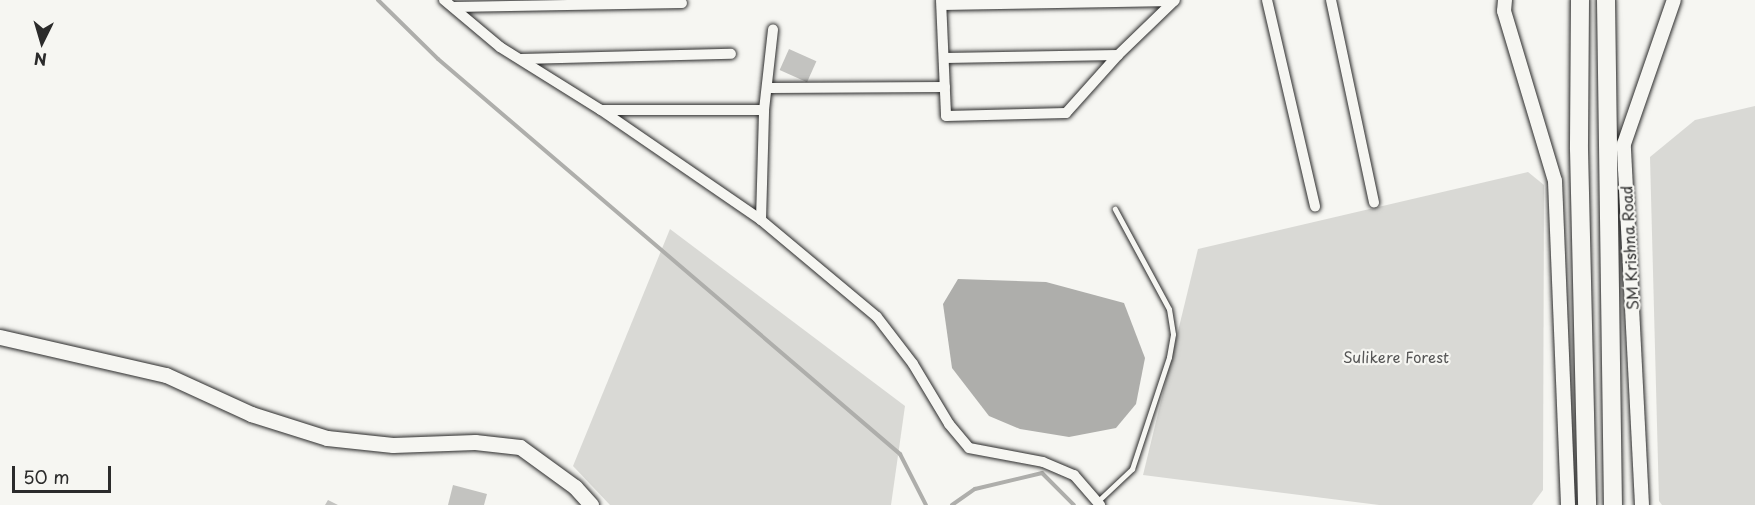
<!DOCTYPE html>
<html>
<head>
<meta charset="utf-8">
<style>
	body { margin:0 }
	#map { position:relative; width:1755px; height:505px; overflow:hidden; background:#f6f6f2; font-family:"Playpen Sans",sans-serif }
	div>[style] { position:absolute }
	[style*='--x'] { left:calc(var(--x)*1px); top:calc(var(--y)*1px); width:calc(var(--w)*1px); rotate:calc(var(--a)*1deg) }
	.green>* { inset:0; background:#d9d9d5 }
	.water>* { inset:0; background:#aeaeab }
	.stream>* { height:4px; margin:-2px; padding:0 2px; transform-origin:2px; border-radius:2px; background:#aeaeab }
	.building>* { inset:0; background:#c3c3c0; transform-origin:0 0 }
	.roads { filter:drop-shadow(0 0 2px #2b2b2b) drop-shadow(0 0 2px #2b2b2b) }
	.service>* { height:5px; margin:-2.5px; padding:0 2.5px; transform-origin:2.5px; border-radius:2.5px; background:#f6f6f2 }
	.minor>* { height:10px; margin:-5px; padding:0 5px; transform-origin:5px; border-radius:5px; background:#f6f6f2 }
	.tertiary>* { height:14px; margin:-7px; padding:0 7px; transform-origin:7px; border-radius:7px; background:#f6f6f2 }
	.secondary>* { height:15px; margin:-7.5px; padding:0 7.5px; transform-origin:7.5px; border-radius:7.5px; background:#f6f6f2 }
	.trunk>* { height:18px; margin:-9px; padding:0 9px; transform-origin:9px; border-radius:9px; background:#f6f6f2 }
	span { translate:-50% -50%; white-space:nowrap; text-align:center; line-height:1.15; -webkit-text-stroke:4.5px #f6f6f2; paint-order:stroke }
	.street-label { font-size:15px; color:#2b2b2b }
	.park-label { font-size:15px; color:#565656 }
	.north { position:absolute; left:12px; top:12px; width:60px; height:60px; -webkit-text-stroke:4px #f6f6f2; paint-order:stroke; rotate:185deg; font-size:16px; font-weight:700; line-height:24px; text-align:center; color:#2b2b2b }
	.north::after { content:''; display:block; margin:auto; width:21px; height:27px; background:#2b2b2b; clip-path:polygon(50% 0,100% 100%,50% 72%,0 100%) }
	.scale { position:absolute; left:12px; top:466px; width:99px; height:27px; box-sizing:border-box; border:3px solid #2b2b2b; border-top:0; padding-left:8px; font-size:18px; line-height:21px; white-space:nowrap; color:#2b2b2b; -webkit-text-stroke:4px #f6f6f2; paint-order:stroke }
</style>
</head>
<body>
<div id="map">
	<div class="green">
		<div style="clip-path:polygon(1755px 106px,1755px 505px,1662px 505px,1659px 501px,1650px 157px,1695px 120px)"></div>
		<div style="clip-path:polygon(1528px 172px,1544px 185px,1543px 490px,1532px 505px,1379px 505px,1143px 475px,1198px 249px)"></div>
		<div style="clip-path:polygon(670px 229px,905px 406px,891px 505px,610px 505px,573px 466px)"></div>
	</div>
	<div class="water">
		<div style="clip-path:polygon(958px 279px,1046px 282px,1124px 303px,1145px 358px,1136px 404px,1116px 428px,1069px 437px,1020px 429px,989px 416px,952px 368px,943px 304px)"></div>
	</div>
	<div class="stream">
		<div style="--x:378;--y:0;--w:84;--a:44.5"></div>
		<div style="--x:438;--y:59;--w:608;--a:40.53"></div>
		<div style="--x:900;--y:454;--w:57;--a:63"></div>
		<div style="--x:952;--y:505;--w:28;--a:-35"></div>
		<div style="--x:975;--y:489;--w:69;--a:-13.4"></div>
		<div style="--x:1042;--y:473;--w:45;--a:45"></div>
	</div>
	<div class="building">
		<div style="left:789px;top:49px;width:30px;height:23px;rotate:24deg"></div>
		<div style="clip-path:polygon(453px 485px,487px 494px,484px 505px,448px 505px)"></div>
		<div style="clip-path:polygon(328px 500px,338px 505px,325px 505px)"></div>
	</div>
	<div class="roads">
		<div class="service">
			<div style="--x:1098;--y:501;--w:47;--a:-43.3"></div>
			<div style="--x:1132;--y:469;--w:118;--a:-71.7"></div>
			<div style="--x:1169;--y:357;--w:23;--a:-80"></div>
			<div style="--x:1173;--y:334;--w:25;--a:-99"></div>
			<div style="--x:1169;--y:309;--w:114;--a:-118.4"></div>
		</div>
		<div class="minor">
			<div style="--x:444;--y:0;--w:73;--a:40"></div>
			<div style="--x:500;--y:47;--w:119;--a:32"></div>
			<div style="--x:601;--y:110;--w:194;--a:34.5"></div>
			<div style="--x:761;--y:220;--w:151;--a:39.9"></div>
			<div style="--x:877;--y:317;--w:59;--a:52.5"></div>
			<div style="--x:913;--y:364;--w:70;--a:59"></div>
			<div style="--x:949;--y:424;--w:31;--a:50"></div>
			<div style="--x:969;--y:448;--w:75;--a:10.7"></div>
			<div style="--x:1043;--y:462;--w:34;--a:23"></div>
			<div style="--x:1074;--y:475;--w:40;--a:49"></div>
			<div style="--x:941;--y:0;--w:116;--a:87.5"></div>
			<div style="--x:946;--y:116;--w:120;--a:-1.4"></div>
			<div style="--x:1066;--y:113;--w:78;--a:-48.1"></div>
			<div style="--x:1118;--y:55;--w:79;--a:-44"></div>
			<div style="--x:1267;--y:0;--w:212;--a:76.9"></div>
			<div style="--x:1331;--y:0;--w:207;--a:78"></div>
			<div style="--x:942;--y:5;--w:232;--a:-1"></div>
			<div style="--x:453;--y:7;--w:229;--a:-1"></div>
			<div style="--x:945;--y:58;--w:173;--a:-1"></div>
			<div style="--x:521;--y:59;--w:210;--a:-1.4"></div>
			<div style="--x:769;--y:88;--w:176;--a:-0.3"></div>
			<div style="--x:601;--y:110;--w:163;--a:0"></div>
			<div style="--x:761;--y:220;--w:110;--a:-88.4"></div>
			<div style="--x:764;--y:110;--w:81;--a:-83.6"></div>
		</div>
		<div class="tertiary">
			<div style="--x:1505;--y:0;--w:11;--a:95"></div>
			<div style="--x:1504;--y:11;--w:177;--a:73.3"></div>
			<div style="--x:1555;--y:181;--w:324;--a:87.7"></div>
			<div style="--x:1642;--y:505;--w:361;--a:-92.9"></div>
			<div style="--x:1624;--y:144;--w:152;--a:-70.9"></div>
		</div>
		<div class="secondary">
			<div style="--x:0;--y:337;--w:170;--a:12.9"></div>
			<div style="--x:166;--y:375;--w:94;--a:24.6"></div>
			<div style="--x:251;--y:414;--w:80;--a:17.5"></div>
			<div style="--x:327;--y:438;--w:66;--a:6.1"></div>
			<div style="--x:393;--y:445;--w:82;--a:-2.1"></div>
			<div style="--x:475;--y:442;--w:45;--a:6.3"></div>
			<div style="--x:520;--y:447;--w:68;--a:36"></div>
			<div style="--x:575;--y:487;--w:24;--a:48"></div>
		</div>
		<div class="trunk">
			<div style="--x:1580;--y:0;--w:149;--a:90.4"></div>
			<div style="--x:1579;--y:149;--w:356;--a:88.7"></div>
			<div style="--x:1606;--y:0;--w:505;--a:89.21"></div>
		</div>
	</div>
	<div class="street-label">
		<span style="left:1629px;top:248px;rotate:-93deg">SM Krishna Road</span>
	</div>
	<div class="park-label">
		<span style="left:1396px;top:357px">Sulikere Forest</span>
	</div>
	<div class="north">N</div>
	<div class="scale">50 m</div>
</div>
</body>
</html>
